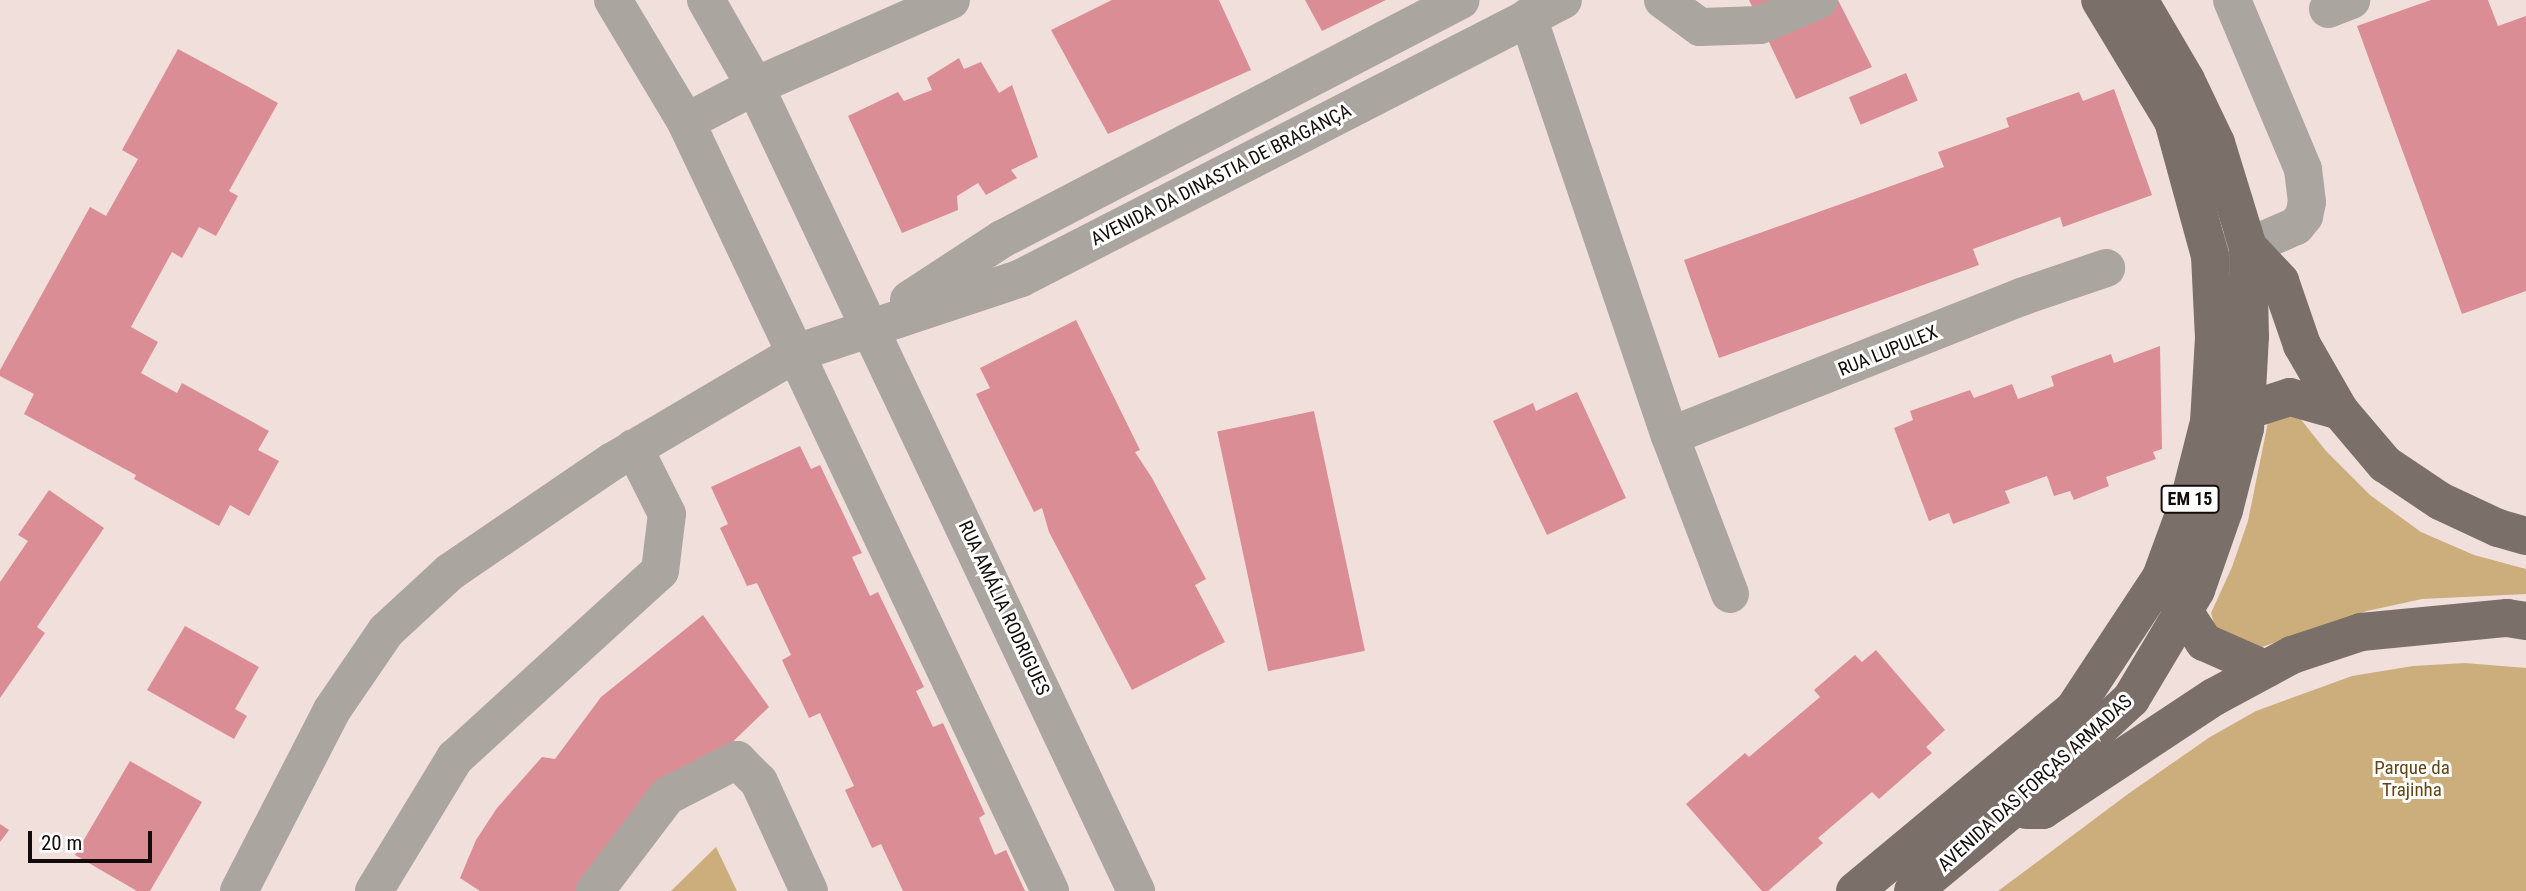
<!DOCTYPE html>
<html>
<head>
<meta charset="utf-8">
<style>
	body { margin:0 }
	#map { position:relative; width:2526px; height:891px; overflow:hidden; background:#f1dfdb; font-family:"Roboto Condensed",sans-serif }
	div>[style] { position:absolute }
	[style*='--x'] { left:calc(var(--x)*1px); top:calc(var(--y)*1px); width:calc(var(--w)*1px); rotate:calc(var(--a)*1deg) }
	.green>* { inset:0; background:#ccae7d }
	.building>* { inset:0; background:#db8d95; transform-origin:0 0 }
	.minor>* { height:38px; margin:-19px; padding:0 19px; transform-origin:19px; border-radius:19px; background:#aba5a0 }
	.major>* { height:38px; margin:-19px; padding:0 19px; transform-origin:19px; border-radius:19px; background:#7b7069 }
	span { translate:-50% -50%; white-space:nowrap; text-align:center; line-height:1.15; -webkit-text-stroke:6px #fff; paint-order:stroke }
	.shield-label span { padding:2px 5px; background:#fff; border:2px solid; border-radius:5px; -webkit-text-stroke-width:0 }
	.shield-label { font-size:18px; color:#120c0a; font-weight:700 }
	.street-label { font-size:19px; color:#120c0a }
	.park-label { font-size:19px; color:#624714 }
	.scale { position:absolute; left:28px; top:831px; width:124px; height:32px; box-sizing:border-box; border:4px solid #120c0a; border-top:0; padding-left:9px; font-size:21px; line-height:24px; white-space:nowrap; color:#120c0a; -webkit-text-stroke:5px #fff; paint-order:stroke }
</style>
</head>
<body>
<div id="map">
	<div class="green">
		<div style="clip-path:polygon(2269px 417px,2299px 417px,2326px 451px,2370px 495px,2421px 532px,2474px 555px,2526px 569px,2526px 594px,2422px 599px,2367px 611px,2256px 649px,2216px 631px,2211px 613px,2232px 567px,2248px 521px)"></div>
		<div style="clip-path:polygon(2465px 663px,2526px 668px,2526px 891px,1998px 891px,2128px 794px,2210px 737px,2256px 711px,2352px 676px,2413px 666px)"></div>
		<div style="clip-path:polygon(716px 847px,737px 891px,671px 891px)"></div>
	</div>
	<div class="building">
		<div style="clip-path:polygon(1112px 0,1219px 0,1251px 70px,1108px 134px,1051px 30px)"></div>
		<div style="clip-path:polygon(1305px 0,1386px 0,1322px 31px)"></div>
		<div style="clip-path:polygon(1749px 0,1838px 0,1872px 67px,1796px 99px)"></div>
		<div style="clip-path:polygon(2431px 0,2488px 0,2498px 26px,2526px 16px,2526px 291px,2462px 314px,2357px 26px)"></div>
		<div style="clip-path:polygon(178px 49px,278px 103px,229px 191px,238px 196px,216px 236px,199px 227px,182px 258px,172px 252px,131px 327px,158px 342px,141px 373px,177px 393px,182px 383px,269px 431px,258px 450px,279px 461px,249px 516px,230px 505px,219px 526px,134px 479px,136px 475px,24px 414px,34px 394px,0 376px,0 370px,90px 207px,106px 216px,138px 159px,122px 150px)"></div>
		<div style="clip-path:polygon(959px 58px,964px 69px,981px 62px,999px 93px,1012px 85px,1038px 157px,1011px 170px,1017px 178px,986px 195px,978px 183px,957px 196px,958px 210px,902px 233px,848px 116px,898px 92px,904px 101px,932px 90px,927px 78px)"></div>
		<div style="left:1906px;top:73px;width:30px;height:62px;rotate:67deg"></div>
		<div style="clip-path:polygon(2114px 89px,2152px 195px,2063px 227px,2060px 217px,1973px 249px,1979px 265px,1719px 358px,1684px 260px,1944px 167px,1938px 152px,2009px 127px,2006px 118px,2079px 92px,2083px 101px)"></div>
		<div style="clip-path:polygon(1076px 320px,1140px 450px,1135px 452px,1152px 478px,1206px 579px,1195px 585px,1225px 642px,1132px 690px,1049px 532px,1042px 508px,1034px 512px,976px 394px,990px 388px,980px 368px)"></div>
		<div style="clip-path:polygon(2160px 346px,2162px 449px,2153px 452px,2156px 459px,2106px 477px,2109px 486px,2074px 500px,2070px 491px,2054px 496px,2047px 476px,2005px 491px,2010px 503px,1953px 524px,1949px 513px,1929px 521px,1894px 428px,1913px 420px,1910px 411px,1970px 390px,1974px 398px,2012px 384px,2018px 399px,2054px 386px,2051px 376px,2111px 354px,2114px 363px)"></div>
		<div style="clip-path:polygon(1577px 392px,1626px 498px,1547px 535px,1493px 421px,1533px 403px,1536px 411px)"></div>
		<div style="left:1314px;top:411px;width:245px;height:99px;rotate:78deg"></div>
		<div style="clip-path:polygon(800px 446px,811px 469px,820px 465px,862px 553px,852px 557px,870px 596px,878px 592px,924px 687px,916px 691px,933px 727px,943px 723px,985px 814px,979px 818px,995px 855px,1006px 850px,1025px 891px,903px 891px,881px 844px,872px 848px,845px 790px,854px 786px,820px 713px,809px 718px,782px 660px,791px 655px,757px 583px,747px 586px,720px 528px,728px 524px,711px 487px)"></div>
		<div style="clip-path:polygon(49px 490px,104px 528px,37px 627px,45px 633px,0 698px,0 582px,28px 541px,18px 535px)"></div>
		<div style="clip-path:polygon(703px 615px,769px 707px,721px 753px,591px 891px,480px 891px,460px 878px,476px 840px,497px 808px,542px 757px,555px 759px,601px 697px)"></div>
		<div style="clip-path:polygon(185px 626px,259px 667px,235px 709px,247px 716px,234px 739px,147px 690px)"></div>
		<div style="clip-path:polygon(1876px 650px,1945px 730px,1926px 747px,1932px 753px,1920px 763px,1879px 799px,1872px 792px,1818px 838px,1823px 843px,1768px 891px,1762px 891px,1686px 804px,1745px 753px,1749px 757px,1820px 697px,1814px 690px,1855px 655px,1862px 662px)"></div>
		<div style="clip-path:polygon(130px 761px,202px 802px,150px 891px,137px 891px,75px 855px)"></div>
		<div style="clip-path:polygon(0 824px,9px 830px,0 842px)"></div>
	</div>
	<div class="minor">
		<div style="--x:613;--y:0;--w:142;--a:59.1"></div>
		<div style="--x:686;--y:122;--w:851;--a:64.67"></div>
		<div style="--x:706;--y:0;--w:99;--a:60.3"></div>
		<div style="--x:755;--y:86;--w:891;--a:64.67"></div>
		<div style="--x:1663;--y:0;--w:46;--a:36.1"></div>
		<div style="--x:1700;--y:27;--w:60;--a:-1.9"></div>
		<div style="--x:1760;--y:25;--w:64;--a:-23"></div>
		<div style="--x:2328;--y:9;--w:25;--a:-21"></div>
		<div style="--x:1528;--y:17;--w:442;--a:71.3"></div>
		<div style="--x:1670;--y:436;--w:169;--a:69.2"></div>
		<div style="--x:686;--y:122;--w:78;--a:-27.6"></div>
		<div style="--x:755;--y:86;--w:214;--a:-23.7"></div>
		<div style="--x:2218;--y:254;--w:31;--a:-13"></div>
		<div style="--x:2248;--y:247;--w:52;--a:-23.6"></div>
		<div style="--x:2296;--y:226;--w:13;--a:-51"></div>
		<div style="--x:2304;--y:216;--w:14;--a:-78"></div>
		<div style="--x:2307;--y:202;--w:33;--a:-97"></div>
		<div style="--x:2303;--y:169;--w:183;--a:-112.8"></div>
		<div style="--x:909;--y:300;--w:111;--a:-33.3"></div>
		<div style="--x:1002;--y:239;--w:517;--a:-27.51"></div>
		<div style="--x:1670;--y:436;--w:378;--a:-21.6"></div>
		<div style="--x:2021;--y:297;--w:90;--a:-18.8"></div>
		<div style="--x:239;--y:891;--w:203;--a:-62.8"></div>
		<div style="--x:332;--y:710;--w:96;--a:-55.6"></div>
		<div style="--x:386;--y:631;--w:87;--a:-42.7"></div>
		<div style="--x:450;--y:572;--w:197;--a:-34.3"></div>
		<div style="--x:613;--y:461;--w:212;--a:-30.5"></div>
		<div style="--x:796;--y:353;--w:237;--a:-18.4"></div>
		<div style="--x:1021;--y:278;--w:609;--a:-27.15"></div>
		<div style="--x:374;--y:891;--w:156;--a:-58.7"></div>
		<div style="--x:455;--y:758;--w:277;--a:-42.4"></div>
		<div style="--x:660;--y:571;--w:57;--a:-83"></div>
		<div style="--x:667;--y:514;--w:74;--a:-116.6"></div>
		<div style="--x:595;--y:891;--w:119;--a:-52.8"></div>
		<div style="--x:667;--y:796;--w:79;--a:-27.2"></div>
		<div style="--x:737;--y:760;--w:31;--a:45"></div>
		<div style="--x:759;--y:782;--w:120;--a:65.4"></div>
	</div>
	<div class="major">
		<div style="--x:2248;--y:247;--w:47;--a:46.7"></div>
		<div style="--x:2280;--y:281;--w:68;--a:71"></div>
		<div style="--x:2302;--y:345;--w:76;--a:60.1"></div>
		<div style="--x:2340;--y:411;--w:70;--a:49.7"></div>
		<div style="--x:2385;--y:464;--w:66;--a:33.9"></div>
		<div style="--x:2440;--y:501;--w:64;--a:25"></div>
		<div style="--x:2498;--y:528;--w:29;--a:16"></div>
		<div style="--x:2224;--y:418;--w:69;--a:-17.7"></div>
		<div style="--x:2290;--y:397;--w:52;--a:15.6"></div>
		<div style="--x:2172;--y:593;--w:59;--a:56.9"></div>
		<div style="--x:2204;--y:642;--w:67;--a:23.9"></div>
		<div style="--x:2026;--y:810;--w:17;--a:0"></div>
		<div style="--x:2043;--y:810;--w:205;--a:-33.5"></div>
		<div style="--x:2214;--y:697;--w:89;--a:-28.3"></div>
		<div style="--x:2292;--y:655;--w:73;--a:-18.4"></div>
		<div style="--x:2361;--y:632;--w:147;--a:-5.5"></div>
		<div style="--x:2507;--y:618;--w:19;--a:9"></div>
		<div style="--x:1855;--y:891;--w:285;--a:-39.7"></div>
		<div style="--x:2074;--y:709;--w:158;--a:-56.6"></div>
		<div style="--x:2161;--y:577;--w:81;--a:-69.8"></div>
		<div style="--x:2189;--y:501;--w:81;--a:-75.8"></div>
		<div style="--x:2209;--y:422;--w:84;--a:-86.6"></div>
		<div style="--x:2214;--y:338;--w:82;--a:-92.8"></div>
		<div style="--x:2210;--y:256;--w:140;--a:-105.3"></div>
		<div style="--x:2173;--y:121;--w:141;--a:-121.1"></div>
		<div style="--x:1913;--y:891;--w:126;--a:-39.5"></div>
		<div style="--x:2010;--y:811;--w:165;--a:-42.8"></div>
		<div style="--x:2131;--y:699;--w:127;--a:-59.2"></div>
		<div style="--x:2196;--y:590;--w:85;--a:-70.7"></div>
		<div style="--x:2224;--y:510;--w:85;--a:-75.6"></div>
		<div style="--x:2245;--y:428;--w:91;--a:-86.9"></div>
		<div style="--x:2250;--y:337;--w:90;--a:-91.3"></div>
		<div style="--x:2248;--y:247;--w:109;--a:-107.1"></div>
		<div style="--x:2216;--y:143;--w:70;--a:-115.5"></div>
		<div style="--x:2186;--y:80;--w:93;--a:-120.4"></div>
	</div>
	<div class="shield-label">
		<span style="left:2190px;top:499px">EM 15</span>
	</div>
	<div class="street-label">
		<span style="left:1221px;top:175px;rotate:-27deg">AVENIDA DA DINASTIA DE BRAGANÇA</span>
		<span style="left:1888px;top:351px;rotate:-22deg">RUA LUPULEX</span>
		<span style="left:1004px;top:608px;rotate:65deg">RUA AMÁLIA RODRIGUES</span>
		<span style="left:2035px;top:783px;rotate:-42deg">AVENIDA DAS FORÇAS ARMADAS</span>
	</div>
	<div class="park-label">
		<span style="left:2412px;top:779px">Parque da<br>Trajinha</span>
	</div>
	<div class="scale">20 m</div>
</div>
</body>
</html>
